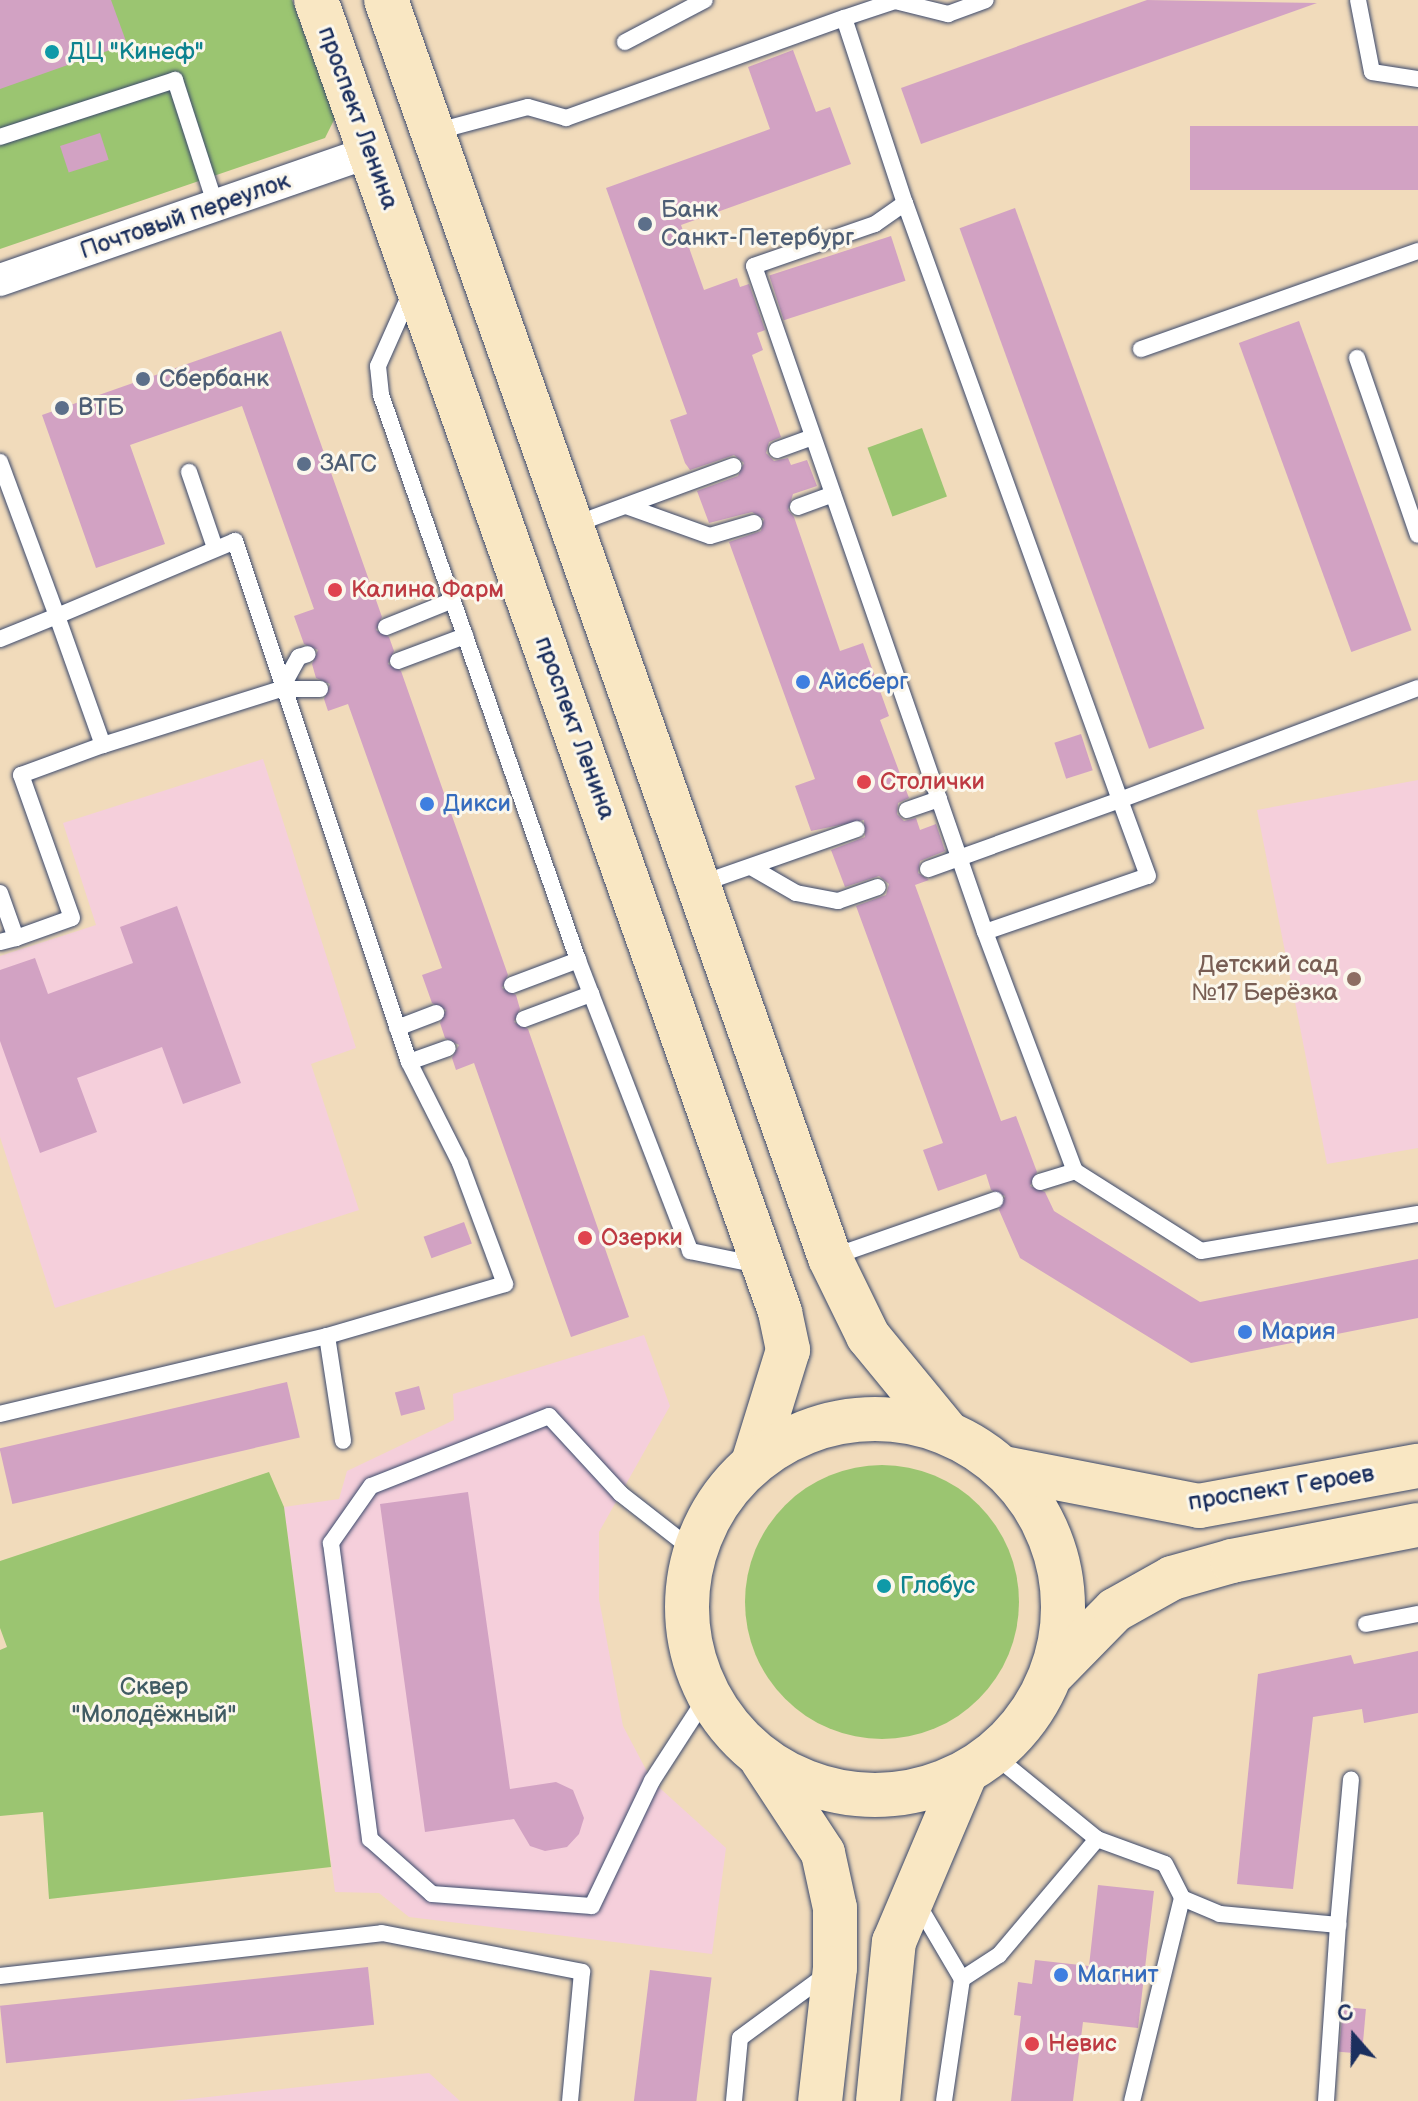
<!DOCTYPE html>
<html>
<head>
<meta charset="utf-8">
<style>
	body { margin:0 }
	#map { position:relative; width:1418px; height:2101px; overflow:hidden; background:#f1dbbb; font-family:"Balsamiq Sans",sans-serif }
	div>[style] { position:absolute }
	[style*='--x'] { left:calc(var(--x)*1px); top:calc(var(--y)*1px); width:calc(var(--w)*1px); rotate:calc(var(--a)*1deg) }
	.built>* { inset:0; background:#f5cfdb }
	.green>* { inset:0; background:#9bc571; transform-origin:0 0 }
	.round { border-radius:50% }
	.building>* { inset:0; background:#d2a2c3; transform-origin:0 0 }
	.roads { filter:drop-shadow(0 0 2px #3b496c) drop-shadow(0 0 2px #3b496c) }
	.lane>* { height:16px; margin:-8px; padding:0 8px; transform-origin:8px; border-radius:8px; background:#fff }
	.street>* { height:32px; margin:-16px; padding:0 16px; transform-origin:16px; border-radius:16px; background:#fff }
	.secondary>* { height:44px; margin:-22px; padding:0 22px; transform-origin:22px; border-radius:22px; background:#f9e7c3 }
	.secondary>.ring { margin:-22px; padding:0; box-sizing:content-box; background:none; border:44px solid #f9e7c3; border-radius:50% }
	.dots>* { width:22px; height:22px; translate:-50% -50%; box-sizing:border-box; border:4px solid #fbf7ec; border-radius:50% }
	span { translate:-50% -50%; white-space:nowrap; text-align:center; line-height:1.15; -webkit-text-stroke:6px #fbf7ec; paint-order:stroke }
	.culture-label { font-size:24px; color:#0d838f }
	.left { translate:0 -50%; text-align:left }
	.street-label { font-size:24px; color:#1b2f5e }
	.service-label { font-size:24px; color:#4e5e75 }
	.health-label { font-size:24px; color:#be3a42 }
	.shop-label { font-size:24px; color:#366cbe }
	.education-label { font-size:24px; color:#785e54 }
	.right { translate:-100% -50%; text-align:right }
	.park-label { font-size:24px; color:#415c64 }
	.north { position:absolute; left:1314px; top:1997px; width:80px; height:80px; -webkit-text-stroke:6px #fbf7ec; paint-order:stroke; rotate:340deg; font-size:22px; font-weight:700; line-height:32px; text-align:center; color:#1b2f5e }
	.north::after { content:''; display:block; margin:auto; width:28px; height:36px; background:#1b2f5e; clip-path:polygon(50% 0,100% 100%,50% 72%,0 100%) }
</style>
</head>
<body>
<div id="map">
	<div class="built">
		<div style="clip-path:polygon(263px 759px,356px 1048px,311px 1064px,359px 1210px,55px 1308px,0 1137px,0 956px,96px 925px,63px 823px)"></div>
		<div style="clip-path:polygon(1418px 780px,1418px 1148px,1327px 1164px,1257px 810px)"></div>
		<div style="clip-path:polygon(644px 1335px,670px 1406px,599px 1532px,599px 1599px,623px 1726px,652px 1781px,726px 1848px,712px 1954px,409px 1917px,379px 1893px,335px 1892px,284px 1507px,339px 1499px,347px 1471px,454px 1420px,453px 1394px)"></div>
		<div style="clip-path:polygon(429px 2073px,460px 2101px,172px 2101px)"></div>
	</div>
	<div class="green">
		<div style="clip-path:polygon(0 0,292px 0,335px 118px,325px 138px,0 249px)"></div>
		<div style="left:922px;top:428px;width:73px;height:58px;rotate:70deg"></div>
		<div class="round" style="left:745px;top:1465px;width:274px;height:274px"></div>
		<div style="clip-path:polygon(269px 1472px,284px 1507px,331px 1867px,49px 1899px,43px 1812px,0 1816px,0 1650px,7px 1647px,0 1628px,0 1561px)"></div>
	</div>
	<div class="building">
		<div style="clip-path:polygon(0 0,111px 0,127px 44px,0 89px)"></div>
		<div style="clip-path:polygon(1147px 0,1317px 3px,921px 144px,901px 88px)"></div>
		<div style="clip-path:polygon(793px 50px,816px 112px,830px 107px,851px 164px,681px 225px,704px 290px,737px 278px,740px 287px,749px 284px,765px 330px,757px 333px,763px 350px,752px 355px,781px 437px,769px 442px,766px 453px,774px 461px,788px 458px,791px 465px,807px 460px,817px 486px,793px 494px,788px 510px,794px 517px,840px 651px,863px 643px,889px 716px,880px 720px,909px 798px,898px 803px,897px 814px,904px 821px,916px 818px,920px 830px,936px 824px,945px 851px,920px 861px,918px 873px,929px 880px,915px 885px,1001px 1121px,1016px 1116px,1037px 1172px,1030px 1186px,1045px 1192px,1054px 1211px,1200px 1302px,1418px 1259px,1418px 1318px,1191px 1363px,1020px 1258px,999px 1210px,1005px 1196px,991px 1190px,986px 1174px,938px 1191px,923px 1150px,943px 1143px,856px 906px,886px 895px,889px 884px,879px 876px,845px 887px,831px 850px,865px 837px,864px 820px,811px 831px,795px 786px,815px 779px,729px 542px,761px 531px,764px 519px,752px 512px,709px 523px,697px 491px,738px 476px,744px 463px,734px 455px,690px 470px,685px 463px,670px 420px,687px 414px,606px 188px,770px 129px,748px 67px)"></div>
		<div style="left:1418px;top:126px;width:64px;height:228px;rotate:90deg"></div>
		<div style="left:100px;top:133px;width:28px;height:42px;rotate:72deg"></div>
		<div style="left:1015px;top:208px;width:554px;height:59px;rotate:70deg"></div>
		<div style="left:891px;top:236px;width:47px;height:128px;rotate:72deg"></div>
		<div style="left:1299px;top:321px;width:329px;height:64px;rotate:70deg"></div>
		<div style="clip-path:polygon(281px 331px,382px 617px,376px 630px,389px 637px,394px 651px,388px 664px,401px 671px,508px 975px,502px 988px,516px 995px,520px 1009px,514px 1022px,528px 1029px,629px 1317px,571px 1337px,474px 1063px,456px 1070px,452px 1058px,459px 1045px,445px 1038px,440px 1023px,446px 1010px,432px 1003px,422px 975px,442px 968px,348px 704px,328px 711px,324px 699px,330px 684px,316px 678px,312px 664px,318px 650px,304px 644px,294px 616px,314px 609px,242px 406px,130px 445px,165px 544px,96px 568px,42px 415px)"></div>
		<div style="left:1081px;top:734px;width:38px;height:28px;rotate:72deg"></div>
		<div style="clip-path:polygon(177px 906px,241px 1083px,183px 1104px,162px 1047px,77px 1078px,97px 1132px,40px 1153px,0 1041px,0 970px,35px 958px,48px 994px,133px 963px,120px 927px)"></div>
		<div style="left:464px;top:1222px;width:23px;height:43px;rotate:70deg"></div>
		<div style="left:287px;top:1382px;width:57px;height:295px;rotate:77deg"></div>
		<div style="left:419px;top:1386px;width:24px;height:25px;rotate:75deg"></div>
		<div style="clip-path:polygon(468px 1492px,510px 1789px,556px 1782px,573px 1790px,584px 1818px,579px 1834px,567px 1847px,545px 1851px,530px 1846px,514px 1819px,425px 1832px,380px 1504px)"></div>
		<div style="clip-path:polygon(1418px 1651px,1418px 1713px,1364px 1723px,1362px 1709px,1313px 1717px,1293px 1889px,1237px 1884px,1258px 1674px,1351px 1655px,1354px 1664px)"></div>
		<div style="clip-path:polygon(1098px 1885px,1154px 1891px,1138px 2028px,1083px 2022px,1073px 2101px,1011px 2101px,1021px 2016px,1014px 2015px,1018px 1982px,1032px 1984px,1035px 1960px,1089px 1966px)"></div>
		<div style="left:368px;top:1967px;width:58px;height:370px;rotate:84deg"></div>
		<div style="left:650px;top:1970px;width:62px;height:132px;rotate:7deg"></div>
		<div style="left:1343px;top:2007px;width:23px;height:45px;rotate:5deg"></div>
	</div>
	<div class="roads">
		<div class="lane">
			<div style="--x:1358;--y:0;--w:73;--a:79"></div>
			<div style="--x:1372;--y:72;--w:47;--a:8.7"></div>
			<div style="--x:844;--y:18;--w:54;--a:-18.4"></div>
			<div style="--x:895;--y:1;--w:55;--a:13.8"></div>
			<div style="--x:948;--y:14;--w:40;--a:-20.2"></div>
			<div style="--x:625;--y:42;--w:90;--a:-27.7"></div>
			<div style="--x:434;--y:132;--w:97;--a:-14.9"></div>
			<div style="--x:528;--y:107;--w:40;--a:16"></div>
			<div style="--x:566;--y:118;--w:295;--a:-19.8"></div>
			<div style="--x:844;--y:18;--w:195;--a:71.8"></div>
			<div style="--x:905;--y:203;--w:37;--a:145"></div>
			<div style="--x:875;--y:224;--w:128;--a:160.9"></div>
			<div style="--x:754;--y:266;--w:705;--a:70.87"></div>
			<div style="--x:985;--y:932;--w:255;--a:69.4"></div>
			<div style="--x:1075;--y:1171;--w:149;--a:32.4"></div>
			<div style="--x:1201;--y:1251;--w:220;--a:-9.7"></div>
			<div style="--x:0;--y:137;--w:184;--a:-18"></div>
			<div style="--x:175;--y:80;--w:133;--a:72"></div>
			<div style="--x:905;--y:203;--w:635;--a:70.19"></div>
			<div style="--x:1120;--y:800;--w:204;--a:160.2"></div>
			<div style="--x:410;--y:294;--w:79;--a:114"></div>
			<div style="--x:378;--y:366;--w:29;--a:84"></div>
			<div style="--x:381;--y:395;--w:598;--a:70.78"></div>
			<div style="--x:578;--y:960;--w:312;--a:68.9"></div>
			<div style="--x:690;--y:1251;--w:70;--a:11.5"></div>
			<div style="--x:1141;--y:349;--w:294;--a:-19.5"></div>
			<div style="--x:1357;--y:358;--w:187;--a:71"></div>
			<div style="--x:777;--y:450;--w:38;--a:-20"></div>
			<div style="--x:0;--y:462;--w:164;--a:69.7"></div>
			<div style="--x:57;--y:616;--w:193;--a:-22.8"></div>
			<div style="--x:235;--y:541;--w:549;--a:71.53"></div>
			<div style="--x:409;--y:1062;--w:113;--a:63.2"></div>
			<div style="--x:460;--y:1163;--w:129;--a:69.6"></div>
			<div style="--x:505;--y:1284;--w:185;--a:163.7"></div>
			<div style="--x:327;--y:1336;--w:336;--a:166.6"></div>
			<div style="--x:189;--y:472;--w:80;--a:71.1"></div>
			<div style="--x:626;--y:506;--w:89;--a:19.7"></div>
			<div style="--x:710;--y:536;--w:46;--a:-16.5"></div>
			<div style="--x:798;--y:507;--w:37;--a:-20"></div>
			<div style="--x:573;--y:525;--w:171;--a:-20.2"></div>
			<div style="--x:386;--y:627;--w:72;--a:-21.9"></div>
			<div style="--x:0;--y:639;--w:61;--a:-22"></div>
			<div style="--x:57;--y:616;--w:137;--a:70.4"></div>
			<div style="--x:103;--y:745;--w:187;--a:-17.5"></div>
			<div style="--x:281;--y:689;--w:39;--a:0"></div>
			<div style="--x:398;--y:661;--w:72;--a:-20.5"></div>
			<div style="--x:281;--y:689;--w:37;--a:-61"></div>
			<div style="--x:299;--y:657;--w:9;--a:-18"></div>
			<div style="--x:907;--y:810;--w:34;--a:-19"></div>
			<div style="--x:751;--y:867;--w:52;--a:30"></div>
			<div style="--x:796;--y:893;--w:43;--a:10.8"></div>
			<div style="--x:838;--y:901;--w:42;--a:-19.3"></div>
			<div style="--x:700;--y:884;--w:166;--a:-19.3"></div>
			<div style="--x:0;--y:893;--w:48;--a:70.4"></div>
			<div style="--x:16;--y:938;--w:16;--a:166"></div>
			<div style="--x:985;--y:932;--w:172;--a:-19"></div>
			<div style="--x:1148;--y:876;--w:81;--a:-110.2"></div>
			<div style="--x:1120;--y:800;--w:318;--a:-20.6"></div>
			<div style="--x:16;--y:938;--w:59;--a:-19.7"></div>
			<div style="--x:72;--y:918;--w:152;--a:-109.6"></div>
			<div style="--x:21;--y:775;--w:87;--a:-20.1"></div>
			<div style="--x:512;--y:985;--w:71;--a:-20.7"></div>
			<div style="--x:524;--y:1019;--w:72;--a:-20.5"></div>
			<div style="--x:397;--y:1028;--w:42;--a:-21"></div>
			<div style="--x:409;--y:1062;--w:41;--a:-19.7"></div>
			<div style="--x:1040;--y:1182;--w:37;--a:-17"></div>
			<div style="--x:832;--y:1257;--w:173;--a:-19.3"></div>
			<div style="--x:327;--y:1336;--w:106;--a:81.3"></div>
			<div style="--x:694;--y:1551;--w:93;--a:-142"></div>
			<div style="--x:621;--y:1494;--w:106;--a:-132.7"></div>
			<div style="--x:549;--y:1416;--w:191;--a:158.5"></div>
			<div style="--x:371;--y:1486;--w:70;--a:125.1"></div>
			<div style="--x:331;--y:1543;--w:299;--a:82.5"></div>
			<div style="--x:370;--y:1839;--w:83;--a:41.6"></div>
			<div style="--x:432;--y:1894;--w:160;--a:4.3"></div>
			<div style="--x:592;--y:1906;--w:139;--a:-64.4"></div>
			<div style="--x:652;--y:1781;--w:101;--a:-57.1"></div>
			<div style="--x:1366;--y:1624;--w:53;--a:-10.9"></div>
			<div style="--x:994;--y:1755;--w:133;--a:39.2"></div>
			<div style="--x:1097;--y:1839;--w:72;--a:20.2"></div>
			<div style="--x:1165;--y:1864;--w:38;--a:63"></div>
			<div style="--x:1182;--y:1898;--w:209;--a:103.8"></div>
			<div style="--x:1182;--y:1898;--w:41;--a:22.8"></div>
			<div style="--x:1220;--y:1914;--w:119;--a:5.3"></div>
			<div style="--x:1338;--y:1925;--w:146;--a:-84.9"></div>
			<div style="--x:916;--y:1901;--w:91;--a:59.5"></div>
			<div style="--x:962;--y:1979;--w:123;--a:98.4"></div>
			<div style="--x:0;--y:1976;--w:384;--a:-6.4"></div>
			<div style="--x:382;--y:1933;--w:204;--a:11"></div>
			<div style="--x:582;--y:1972;--w:130;--a:95.3"></div>
			<div style="--x:962;--y:1979;--w:44;--a:-33"></div>
			<div style="--x:999;--y:1955;--w:152;--a:-49.8"></div>
			<div style="--x:734;--y:2101;--w:63;--a:-84.6"></div>
			<div style="--x:740;--y:2038;--w:108;--a:-36.3"></div>
			<div style="--x:1326;--y:2101;--w:176;--a:-86.1"></div>
		</div>
		<div class="street">
			<div style="--x:0;--y:280;--w:392;--a:-19.1"></div>
		</div>
		<div class="secondary">
			<div style="--x:316;--y:0;--w:1392;--a:70.52"></div>
			<div style="--x:780;--y:1312;--w:39;--a:78"></div>
			<div style="--x:788;--y:1350;--w:115;--a:107.2"></div>
			<div style="--x:386;--y:0;--w:1334;--a:70.56"></div>
			<div style="--x:830;--y:1258;--w:87;--a:64"></div>
			<div style="--x:868;--y:1336;--w:123;--a:50.6"></div>
			<div class="ring" style="left:687px;top:1419px;width:332px;height:332px"></div>
			<div style="--x:1004;--y:1468;--w:199;--a:11"></div>
			<div style="--x:1199;--y:1506;--w:223;--a:-10.4"></div>
			<div style="--x:1054;--y:1672;--w:87;--a:-45.5"></div>
			<div style="--x:1115;--y:1610;--w:65;--a:-29.3"></div>
			<div style="--x:1172;--y:1578;--w:62;--a:-15.8"></div>
			<div style="--x:1232;--y:1561;--w:189;--a:-11"></div>
			<div style="--x:762;--y:1760;--w:111;--a:56.7"></div>
			<div style="--x:823;--y:1853;--w:56;--a:77.7"></div>
			<div style="--x:835;--y:1908;--w:60;--a:90"></div>
			<div style="--x:835;--y:1968;--w:134;--a:96.4"></div>
			<div style="--x:878;--y:2101;--w:160;--a:-84.3"></div>
			<div style="--x:894;--y:1942;--w:181;--a:-67"></div>
		</div>
	</div>
	<div class="dots">
		<div style="left:52px;top:52px;background:#0f9aa8"></div>
		<div style="left:645px;top:224px;background:#5c6f8a"></div>
		<div style="left:143px;top:379px;background:#5c6f8a"></div>
		<div style="left:62px;top:408px;background:#5c6f8a"></div>
		<div style="left:304px;top:464px;background:#5c6f8a"></div>
		<div style="left:335px;top:590px;background:#e0444e"></div>
		<div style="left:803px;top:682px;background:#3f7fe0"></div>
		<div style="left:864px;top:782px;background:#e0444e"></div>
		<div style="left:427px;top:804px;background:#3f7fe0"></div>
		<div style="left:1354px;top:979px;background:#8d6e63"></div>
		<div style="left:585px;top:1238px;background:#e0444e"></div>
		<div style="left:1245px;top:1332px;background:#3f7fe0"></div>
		<div style="left:884px;top:1586px;background:#0f9aa8"></div>
		<div style="left:1061px;top:1975px;background:#3f7fe0"></div>
		<div style="left:1032px;top:2044px;background:#e0444e"></div>
	</div>
	<div class="culture-label">
		<span class="left" style="left:68px;top:52px">ДЦ "Кинеф"</span>
		<span class="left" style="left:900px;top:1586px">Глобус</span>
	</div>
	<div class="street-label">
		<span style="left:358px;top:118px;rotate:70deg">проспект Ленина</span>
		<span style="left:185px;top:216px;rotate:-19deg">Почтовый переулок</span>
		<span style="left:575px;top:728px;rotate:70deg">проспект Ленина</span>
		<span style="left:1281px;top:1488px;rotate:-9deg">проспект Героев</span>
	</div>
	<div class="service-label">
		<span class="left" style="left:661px;top:224px">Банк<br>Санкт-Петербург</span>
		<span class="left" style="left:159px;top:379px">Сбербанк</span>
		<span class="left" style="left:78px;top:408px">ВТБ</span>
		<span class="left" style="left:320px;top:464px">ЗАГС</span>
	</div>
	<div class="health-label">
		<span class="left" style="left:351px;top:590px">Калина Фарм</span>
		<span class="left" style="left:880px;top:782px">Столички</span>
		<span class="left" style="left:601px;top:1238px">Озерки</span>
		<span class="left" style="left:1048px;top:2044px">Невис</span>
	</div>
	<div class="shop-label">
		<span class="left" style="left:819px;top:682px">Айсберг</span>
		<span class="left" style="left:443px;top:804px">Дикси</span>
		<span class="left" style="left:1261px;top:1332px">Мария</span>
		<span class="left" style="left:1077px;top:1975px">Магнит</span>
	</div>
	<div class="education-label">
		<span class="right" style="left:1338px;top:979px">Детский сад<br>№17 Берёзка</span>
	</div>
	<div class="park-label">
		<span style="left:154px;top:1701px">Сквер<br>"Молодёжный"</span>
	</div>
	<div class="north">С</div>
</div>
</body>
</html>
